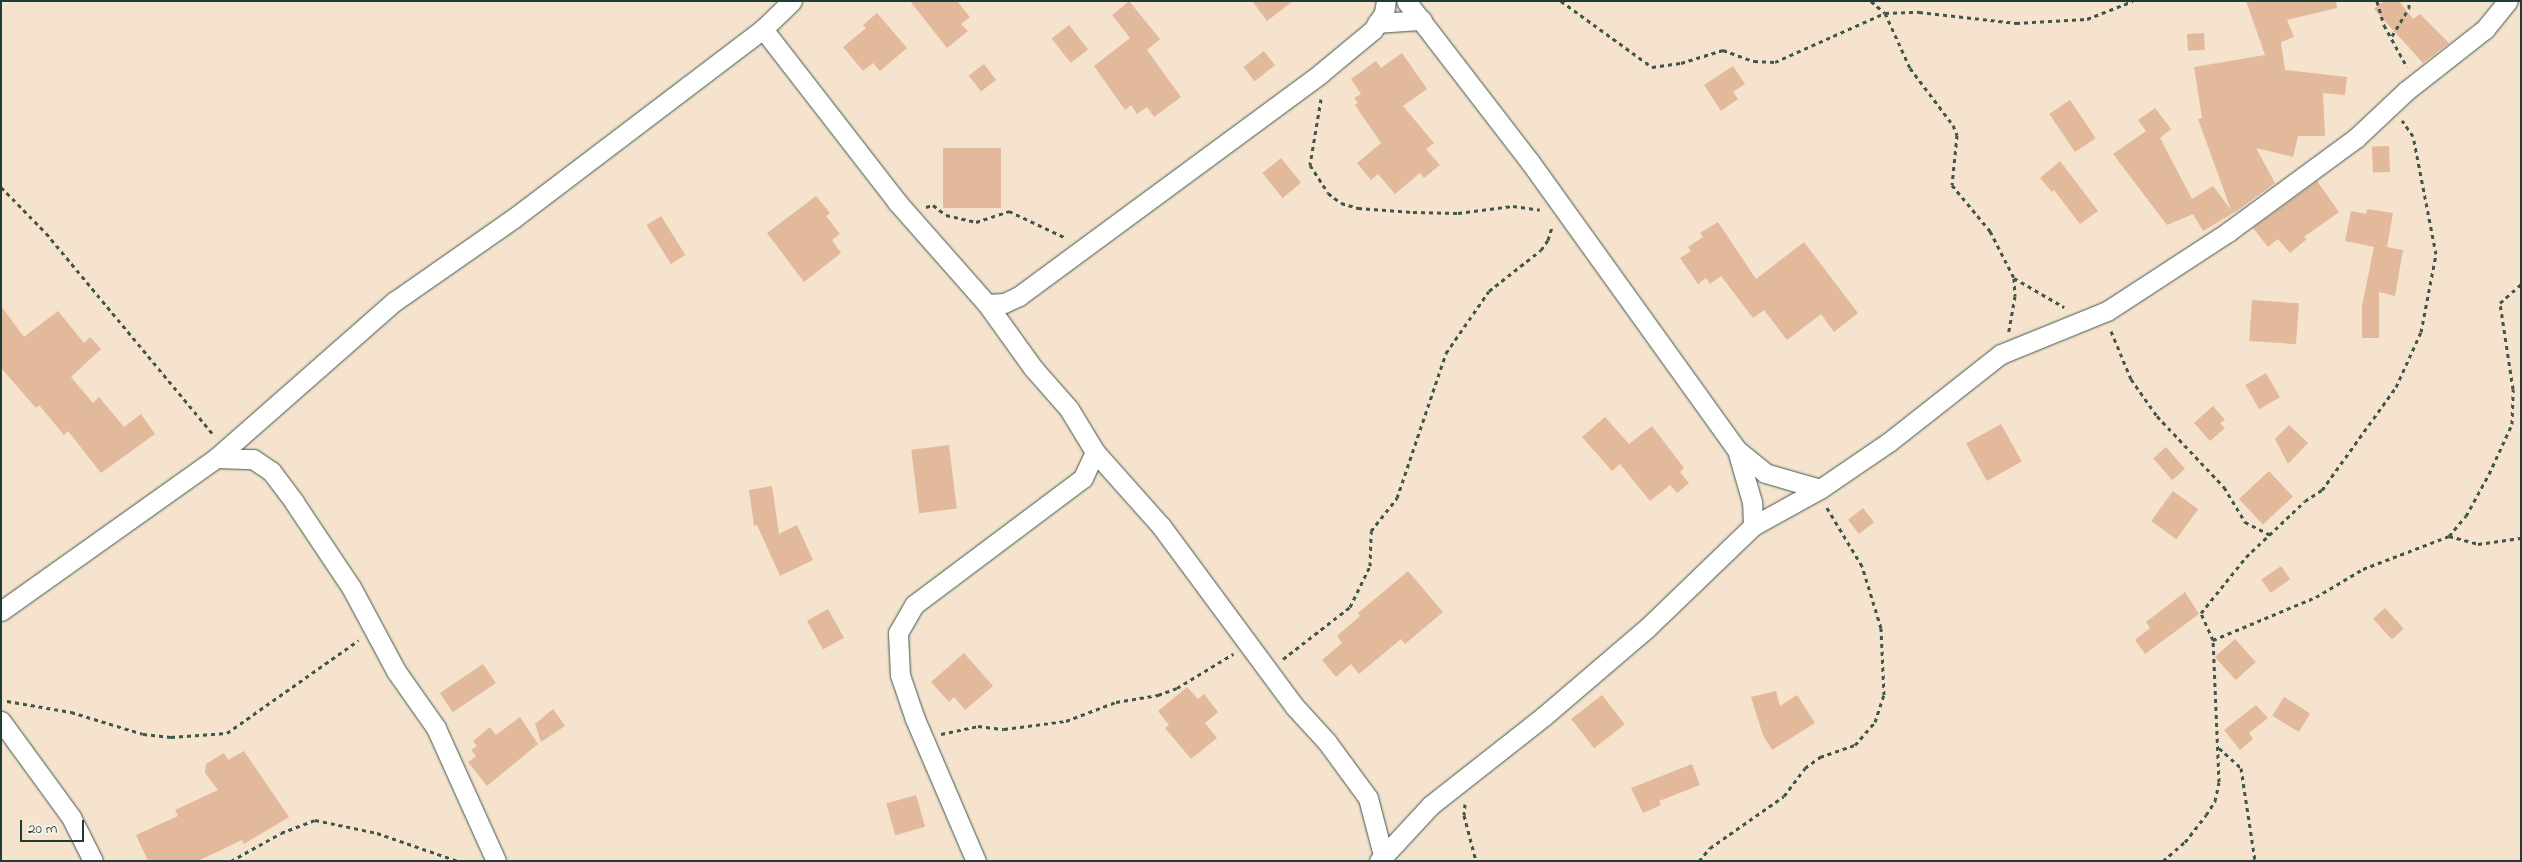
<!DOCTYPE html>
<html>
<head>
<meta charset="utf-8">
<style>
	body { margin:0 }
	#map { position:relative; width:2522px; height:862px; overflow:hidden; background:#f5e3cd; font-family:"Indie Flower",sans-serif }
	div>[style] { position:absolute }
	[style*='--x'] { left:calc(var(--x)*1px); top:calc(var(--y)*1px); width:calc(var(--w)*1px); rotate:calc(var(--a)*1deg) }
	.building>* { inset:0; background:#e2b99b; transform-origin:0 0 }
	.path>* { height:3px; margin-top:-1.5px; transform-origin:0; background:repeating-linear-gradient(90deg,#3f564b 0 4px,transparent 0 8px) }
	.roads { filter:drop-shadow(0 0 1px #3f564b) drop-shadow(0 0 1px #3f564b) }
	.minor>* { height:19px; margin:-9.5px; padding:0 9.5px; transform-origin:9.5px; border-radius:9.5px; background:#fff }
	span { translate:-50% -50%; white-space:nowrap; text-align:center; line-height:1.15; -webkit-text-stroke:4px #f7f3e8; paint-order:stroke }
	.frame { position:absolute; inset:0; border:2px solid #1f3d34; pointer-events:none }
	.scale { position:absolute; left:20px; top:820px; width:64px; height:22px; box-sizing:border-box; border:2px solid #1f3d34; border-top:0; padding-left:6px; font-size:15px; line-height:18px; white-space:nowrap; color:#1f3d34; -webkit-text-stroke:4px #f7f3e8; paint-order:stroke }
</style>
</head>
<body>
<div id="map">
	<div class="building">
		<div style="clip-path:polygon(910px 1px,957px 1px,970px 17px,961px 24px,968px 31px,947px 48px)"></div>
		<div style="clip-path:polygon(1129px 1px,1160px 39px,1147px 50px,1181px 97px,1154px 117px,1147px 107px,1137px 114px,1131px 105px,1125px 110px,1094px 66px,1130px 38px,1112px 15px)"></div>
		<div style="clip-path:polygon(1252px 1px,1293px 1px,1267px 21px)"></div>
		<div style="clip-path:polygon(2246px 1px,2336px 1px,2337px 8px,2287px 20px,2294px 37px,2281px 42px,2285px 70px,2347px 77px,2345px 95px,2323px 93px,2325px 136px,2298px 136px,2293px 157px,2256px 148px,2275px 183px,2238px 210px,2203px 231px,2193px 214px,2167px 225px,2113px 154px,2146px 131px,2138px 120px,2155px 108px,2171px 129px,2160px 138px,2192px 199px,2213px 186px,2231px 210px,2198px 119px,2202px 118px,2194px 67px,2265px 55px)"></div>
		<div style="clip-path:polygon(2384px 1px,2399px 1px,2413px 19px,2420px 14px,2449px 43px,2423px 63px,2374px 9px)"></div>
		<div style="clip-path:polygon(877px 13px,907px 48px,880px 71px,873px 63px,863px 71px,843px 47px,866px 28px,863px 25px)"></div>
		<div style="left:1069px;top:25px;width:31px;height:22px;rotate:52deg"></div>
		<div style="left:2204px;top:33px;width:17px;height:17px;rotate:87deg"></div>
		<div style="left:1264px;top:51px;width:18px;height:26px;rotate:52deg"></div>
		<div style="clip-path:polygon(1402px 53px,1427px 89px,1403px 106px,1434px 143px,1426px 149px,1440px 165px,1424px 178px,1420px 173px,1395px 194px,1378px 174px,1371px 180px,1357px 163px,1381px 143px,1355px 105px,1358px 103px,1354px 98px,1361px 94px,1351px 79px,1376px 61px,1381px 68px)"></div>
		<div style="left:984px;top:64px;width:20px;height:19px;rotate:53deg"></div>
		<div style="clip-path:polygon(1733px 66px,1745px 84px,1733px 92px,1738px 99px,1721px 111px,1704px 85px)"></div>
		<div style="left:2070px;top:100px;width:46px;height:25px;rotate:56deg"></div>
		<div style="left:2389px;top:146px;width:26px;height:17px;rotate:88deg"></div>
		<div style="left:1001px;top:148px;width:60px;height:58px;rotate:90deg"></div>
		<div style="left:1281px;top:158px;width:32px;height:24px;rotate:51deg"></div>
		<div style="clip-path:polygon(2060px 161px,2098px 211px,2080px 224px,2054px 190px,2052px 192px,2040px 178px)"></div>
		<div style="clip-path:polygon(2317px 181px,2339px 212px,2304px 237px,2307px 239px,2290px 253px,2278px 239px,2268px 247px,2253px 228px)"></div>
		<div style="clip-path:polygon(816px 196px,830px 213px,826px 216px,840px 234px,832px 240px,841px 253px,804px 282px,767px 233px)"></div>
		<div style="clip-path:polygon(2367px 209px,2393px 213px,2387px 247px,2403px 250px,2395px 296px,2379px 292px,2379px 338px,2362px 338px,2362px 306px,2374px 247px,2345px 241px,2351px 211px,2366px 214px)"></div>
		<div style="left:661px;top:216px;width:46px;height:17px;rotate:58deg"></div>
		<div style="clip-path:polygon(1718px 222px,1756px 279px,1804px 242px,1858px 313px,1834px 332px,1821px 314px,1787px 340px,1764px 310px,1753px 318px,1721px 276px,1710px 284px,1706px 278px,1698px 284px,1680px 258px,1691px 251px,1688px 247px,1703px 237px,1700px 233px)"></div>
		<div style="left:2252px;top:300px;width:47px;height:41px;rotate:4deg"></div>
		<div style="clip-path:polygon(1px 306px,24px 337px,58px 311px,84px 343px,90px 337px,101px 349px,71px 377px,93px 403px,99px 397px,124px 427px,141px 414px,155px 434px,101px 473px,68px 431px,64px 435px,39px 405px,36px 408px,1px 368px)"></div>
		<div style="left:2266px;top:373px;width:28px;height:24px;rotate:60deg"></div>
		<div style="clip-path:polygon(2213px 406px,2225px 420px,2220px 423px,2225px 428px,2210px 441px,2194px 423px)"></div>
		<div style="clip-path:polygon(1605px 417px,1629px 444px,1652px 426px,1684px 468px,1680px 472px,1689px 483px,1677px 493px,1670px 485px,1650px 501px,1620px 464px,1612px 471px,1582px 437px)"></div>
		<div style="left:2001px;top:424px;width:43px;height:40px;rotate:61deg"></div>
		<div style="clip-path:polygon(2289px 425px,2308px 443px,2288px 464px,2275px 439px)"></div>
		<div style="left:949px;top:445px;width:64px;height:38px;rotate:83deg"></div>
		<div style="left:2166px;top:447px;width:29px;height:17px;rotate:49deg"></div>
		<div style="left:2269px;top:471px;width:35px;height:41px;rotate:47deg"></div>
		<div style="clip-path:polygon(772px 486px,779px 534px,797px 525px,813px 560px,780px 576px,757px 525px,754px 526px,749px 490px)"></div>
		<div style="left:2173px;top:491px;width:31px;height:37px;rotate:36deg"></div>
		<div style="left:1863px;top:508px;width:18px;height:19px;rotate:52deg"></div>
		<div style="left:2281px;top:566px;width:16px;height:24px;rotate:55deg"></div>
		<div style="clip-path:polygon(1408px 571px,1443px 612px,1405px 644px,1401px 639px,1359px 674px,1351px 664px,1336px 677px,1322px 660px,1342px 643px,1337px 636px,1360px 616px,1358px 613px)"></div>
		<div style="clip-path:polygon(2185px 592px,2199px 614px,2145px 654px,2135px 640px,2150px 628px,2146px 622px)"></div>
		<div style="left:2385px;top:608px;width:28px;height:16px;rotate:48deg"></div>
		<div style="left:828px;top:609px;width:33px;height:24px;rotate:61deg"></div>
		<div style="left:2235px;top:639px;width:31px;height:27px;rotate:48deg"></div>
		<div style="clip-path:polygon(964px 653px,993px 686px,965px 710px,954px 697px,949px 702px,931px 682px)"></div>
		<div style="left:483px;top:664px;width:23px;height:52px;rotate:56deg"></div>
		<div style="clip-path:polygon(1187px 687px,1198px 699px,1204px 694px,1218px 712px,1205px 723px,1217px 738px,1191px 759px,1165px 728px,1169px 725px,1158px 711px)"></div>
		<div style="clip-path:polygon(1776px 691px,1780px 706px,1797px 695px,1815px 723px,1772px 750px,1763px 735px,1751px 697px)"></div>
		<div style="left:1602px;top:695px;width:37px;height:39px;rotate:52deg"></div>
		<div style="left:2284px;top:697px;width:31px;height:22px;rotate:32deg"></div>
		<div style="clip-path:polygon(2256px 705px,2268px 718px,2249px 733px,2253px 739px,2240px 750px,2224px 730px)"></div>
		<div style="clip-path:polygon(553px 709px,565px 726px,541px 742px,535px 724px)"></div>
		<div style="clip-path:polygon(520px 717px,538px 744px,487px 786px,468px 762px,476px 756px,471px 750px,477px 746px,473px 741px,490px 727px,496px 735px)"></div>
		<div style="clip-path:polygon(244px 751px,289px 817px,244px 844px,242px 840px,198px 861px,148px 861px,136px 835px,178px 816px,175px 810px,218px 790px,205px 773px,206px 764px,224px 753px,228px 760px)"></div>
		<div style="clip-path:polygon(1692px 764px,1700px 785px,1659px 801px,1661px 805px,1643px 813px,1631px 788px)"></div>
		<div style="left:916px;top:795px;width:33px;height:31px;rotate:74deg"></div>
	</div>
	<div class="path">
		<div style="--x:1561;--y:1;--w:112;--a:36"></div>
		<div style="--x:1652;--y:67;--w:29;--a:-8"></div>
		<div style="--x:1681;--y:63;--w:44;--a:-17.2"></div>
		<div style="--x:1723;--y:50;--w:33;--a:20"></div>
		<div style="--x:1754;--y:61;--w:21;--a:3"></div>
		<div style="--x:1775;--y:62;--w:120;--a:-24"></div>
		<div style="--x:1885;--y:13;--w:60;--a:65.6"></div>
		<div style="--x:1910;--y:68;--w:71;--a:53"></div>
		<div style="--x:1953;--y:125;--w:11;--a:68"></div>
		<div style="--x:1957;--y:135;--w:50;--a:95.7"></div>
		<div style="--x:1952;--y:185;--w:60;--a:50.4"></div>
		<div style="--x:1990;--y:231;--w:53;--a:62.9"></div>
		<div style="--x:2014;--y:278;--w:18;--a:87"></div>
		<div style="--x:2015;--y:296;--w:36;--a:100"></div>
		<div style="--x:1871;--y:1;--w:18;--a:41"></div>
		<div style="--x:1885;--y:13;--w:34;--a:-2"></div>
		<div style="--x:1919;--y:12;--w:98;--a:6.5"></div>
		<div style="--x:2016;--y:23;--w:71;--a:-3.2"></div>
		<div style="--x:2087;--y:19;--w:49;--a:-21.4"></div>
		<div style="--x:2377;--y:1;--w:25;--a:74"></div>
		<div style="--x:2384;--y:25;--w:48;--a:61.3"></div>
		<div style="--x:2392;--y:36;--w:33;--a:-59"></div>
		<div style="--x:2409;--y:8;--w:7;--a:-90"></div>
		<div style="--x:1321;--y:99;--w:67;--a:99.5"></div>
		<div style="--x:1310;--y:165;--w:33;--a:57"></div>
		<div style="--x:1328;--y:193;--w:16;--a:38"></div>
		<div style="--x:1341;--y:203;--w:18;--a:16"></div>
		<div style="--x:1358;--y:208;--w:55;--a:4.2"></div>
		<div style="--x:1413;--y:212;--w:45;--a:1.3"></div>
		<div style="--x:1458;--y:213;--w:55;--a:-7.3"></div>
		<div style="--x:1513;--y:206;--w:27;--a:8"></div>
		<div style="--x:1;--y:187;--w:64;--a:45.6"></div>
		<div style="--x:46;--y:233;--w:263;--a:50.3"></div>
		<div style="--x:926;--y:207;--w:7;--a:-16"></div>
		<div style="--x:933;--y:205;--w:16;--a:38"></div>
		<div style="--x:946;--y:215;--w:31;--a:13"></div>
		<div style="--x:976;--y:222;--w:35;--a:-18"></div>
		<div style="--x:1009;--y:211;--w:63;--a:25.3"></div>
		<div style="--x:2014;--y:278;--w:58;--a:30.1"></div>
		<div style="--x:2111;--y:331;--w:52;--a:67.4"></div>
		<div style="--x:2131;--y:379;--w:45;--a:54.9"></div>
		<div style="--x:2157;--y:416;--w:98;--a:46.7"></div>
		<div style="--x:2224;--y:487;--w:41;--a:59"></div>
		<div style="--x:2245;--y:522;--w:29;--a:27"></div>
		<div style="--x:2449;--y:536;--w:30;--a:15"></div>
		<div style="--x:2478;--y:544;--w:43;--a:-7.9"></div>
		<div style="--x:2213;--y:640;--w:112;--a:-22.7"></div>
		<div style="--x:2316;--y:597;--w:55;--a:-30.8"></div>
		<div style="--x:2363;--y:569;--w:92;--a:-21"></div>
		<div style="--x:2449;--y:536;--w:26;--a:-50"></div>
		<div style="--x:2466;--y:516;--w:48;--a:-61.3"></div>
		<div style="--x:2489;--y:474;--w:55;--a:-65.3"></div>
		<div style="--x:2512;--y:424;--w:35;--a:-88"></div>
		<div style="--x:2513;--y:389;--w:87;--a:-98.6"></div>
		<div style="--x:2500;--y:303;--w:28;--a:-42"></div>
		<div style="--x:1283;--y:659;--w:85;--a:-37.8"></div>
		<div style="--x:1350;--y:607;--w:46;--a:-64"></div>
		<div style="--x:1370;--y:566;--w:35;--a:-88"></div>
		<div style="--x:1371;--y:531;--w:42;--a:-51.8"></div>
		<div style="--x:1397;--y:498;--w:153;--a:-71.3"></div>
		<div style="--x:1446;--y:353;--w:75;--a:-55.3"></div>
		<div style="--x:1489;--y:291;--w:66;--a:-38.3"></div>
		<div style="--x:1541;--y:250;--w:12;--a:-55"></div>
		<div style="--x:1548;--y:240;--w:14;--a:-73"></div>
		<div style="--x:7;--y:701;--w:65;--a:9.8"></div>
		<div style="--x:71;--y:712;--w:75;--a:17"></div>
		<div style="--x:143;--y:734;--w:28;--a:6"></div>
		<div style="--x:171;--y:737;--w:56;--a:-4.1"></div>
		<div style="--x:227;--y:733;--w:161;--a:-35.2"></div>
		<div style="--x:941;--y:734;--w:38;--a:-12"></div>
		<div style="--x:978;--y:726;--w:26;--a:7"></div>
		<div style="--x:1004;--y:729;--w:63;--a:-7.4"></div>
		<div style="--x:1066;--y:721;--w:53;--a:-20.8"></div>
		<div style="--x:1116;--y:702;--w:43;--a:-9.5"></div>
		<div style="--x:1158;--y:695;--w:20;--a:-20"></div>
		<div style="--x:1177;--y:688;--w:66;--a:-31.3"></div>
		<div style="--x:2219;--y:748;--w:30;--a:42"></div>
		<div style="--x:2241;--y:768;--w:94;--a:81.4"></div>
		<div style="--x:1465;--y:804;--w:11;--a:95"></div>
		<div style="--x:1464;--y:815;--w:48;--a:75.4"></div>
		<div style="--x:231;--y:861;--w:57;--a:-29.2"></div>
		<div style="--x:281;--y:833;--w:36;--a:-21"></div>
		<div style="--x:315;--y:820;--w:63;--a:11.8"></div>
		<div style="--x:377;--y:833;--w:86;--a:19.1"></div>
		<div style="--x:1699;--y:861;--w:17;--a:-50"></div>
		<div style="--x:1710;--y:848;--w:90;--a:-35.1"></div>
		<div style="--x:1784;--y:796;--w:35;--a:-53"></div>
		<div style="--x:1805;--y:768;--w:19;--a:-36"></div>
		<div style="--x:1820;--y:757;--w:37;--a:-19"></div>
		<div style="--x:1855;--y:745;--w:30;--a:-49"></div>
		<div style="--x:1875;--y:722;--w:28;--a:-72"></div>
		<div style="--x:1884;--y:695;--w:67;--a:-92.6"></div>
		<div style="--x:1881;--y:628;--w:65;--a:-107"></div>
		<div style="--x:1862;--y:566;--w:70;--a:-121"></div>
		<div style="--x:2163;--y:861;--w:29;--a:-41"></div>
		<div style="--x:2185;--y:842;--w:34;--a:-52"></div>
		<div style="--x:2206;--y:815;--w:17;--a:-57"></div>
		<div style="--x:2215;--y:801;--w:19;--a:-78"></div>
		<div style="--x:2219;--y:782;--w:142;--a:-92.4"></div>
		<div style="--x:2213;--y:640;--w:30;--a:-114"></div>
		<div style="--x:2201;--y:613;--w:72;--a:-51.2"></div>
		<div style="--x:2246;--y:557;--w:81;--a:-43.5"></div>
		<div style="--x:2305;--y:501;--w:20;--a:-33"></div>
		<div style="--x:2322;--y:490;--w:127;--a:-54.3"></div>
		<div style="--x:2396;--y:387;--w:60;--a:-65.6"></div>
		<div style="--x:2421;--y:332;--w:79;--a:-79.1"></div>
		<div style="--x:2436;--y:254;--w:120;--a:-101"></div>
		<div style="--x:2413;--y:136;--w:19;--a:-125"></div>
	</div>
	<div class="roads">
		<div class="minor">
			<div style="--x:1377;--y:23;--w:45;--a:-3.8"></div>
			<div style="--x:763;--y:29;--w:219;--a:52.2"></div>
			<div style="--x:897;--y:202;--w:136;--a:48.6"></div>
			<div style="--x:987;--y:304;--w:79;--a:54.3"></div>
			<div style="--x:1033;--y:368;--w:55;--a:48.7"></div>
			<div style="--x:1069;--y:409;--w:50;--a:58.8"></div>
			<div style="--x:1095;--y:452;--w:29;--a:115"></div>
			<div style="--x:1083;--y:478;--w:211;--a:143.1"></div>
			<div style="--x:914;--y:605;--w:32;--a:120"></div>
			<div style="--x:898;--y:633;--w:42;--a:87.3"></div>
			<div style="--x:900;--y:675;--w:46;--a:71.2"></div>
			<div style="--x:915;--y:719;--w:155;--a:66.8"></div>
			<div style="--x:987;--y:304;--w:17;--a:-3"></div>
			<div style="--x:1004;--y:303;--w:17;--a:-25"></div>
			<div style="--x:1019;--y:296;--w:375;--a:-36.4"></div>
			<div style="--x:1321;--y:73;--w:67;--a:-39.6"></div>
			<div style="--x:1373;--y:30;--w:20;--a:-57"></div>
			<div style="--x:1384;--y:13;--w:12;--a:-81"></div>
			<div style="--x:1737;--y:450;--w:36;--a:39"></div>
			<div style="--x:1765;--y:473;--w:57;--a:16.2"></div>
			<div style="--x:1095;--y:452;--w:99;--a:48.3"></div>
			<div style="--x:1161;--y:526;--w:225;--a:53.5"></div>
			<div style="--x:1295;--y:707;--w:47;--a:47.6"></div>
			<div style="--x:1327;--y:742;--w:69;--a:53.8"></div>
			<div style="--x:1368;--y:798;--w:59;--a:75.3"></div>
			<div style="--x:216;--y:458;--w:37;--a:2"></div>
			<div style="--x:253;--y:459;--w:22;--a:34"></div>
			<div style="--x:271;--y:471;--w:39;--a:53"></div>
			<div style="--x:294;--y:502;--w:102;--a:56.2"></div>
			<div style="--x:351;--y:587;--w:95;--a:61.8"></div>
			<div style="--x:396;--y:671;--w:70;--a:54.9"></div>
			<div style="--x:436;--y:728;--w:146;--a:65.7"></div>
			<div style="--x:1753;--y:526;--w:77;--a:-28.9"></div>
			<div style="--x:1820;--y:489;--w:83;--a:-34.3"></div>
			<div style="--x:1889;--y:442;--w:142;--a:-38.2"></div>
			<div style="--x:2001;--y:354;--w:114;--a:-22.1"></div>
			<div style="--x:2107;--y:311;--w:145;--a:-33.1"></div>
			<div style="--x:2228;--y:232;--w:159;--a:-36.3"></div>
			<div style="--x:2356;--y:138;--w:69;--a:-43.2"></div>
			<div style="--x:2406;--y:91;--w:100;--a:-38.1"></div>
			<div style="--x:2485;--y:29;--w:36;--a:-51"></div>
			<div style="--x:1;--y:611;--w:264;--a:-35.4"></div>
			<div style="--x:216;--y:458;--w:238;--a:-41.3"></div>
			<div style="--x:395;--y:301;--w:145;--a:-34.9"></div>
			<div style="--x:514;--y:218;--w:313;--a:-37.2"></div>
			<div style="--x:763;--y:29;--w:40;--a:-44"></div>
			<div style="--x:1;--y:721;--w:119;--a:53.9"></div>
			<div style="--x:71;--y:817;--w:49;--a:63.4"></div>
			<div style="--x:1379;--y:861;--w:76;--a:-47.1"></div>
			<div style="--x:1431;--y:805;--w:144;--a:-38.2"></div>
			<div style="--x:1544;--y:716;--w:134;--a:-40.5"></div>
			<div style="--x:1646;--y:629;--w:149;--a:-43.9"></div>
			<div style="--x:1753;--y:526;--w:24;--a:-92"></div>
			<div style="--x:1752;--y:502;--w:54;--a:-106.1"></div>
			<div style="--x:1737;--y:450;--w:355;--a:-125.7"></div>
			<div style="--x:1530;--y:162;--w:203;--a:-127.6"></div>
		</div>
	</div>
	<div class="frame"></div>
	<div class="scale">20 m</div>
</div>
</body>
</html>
